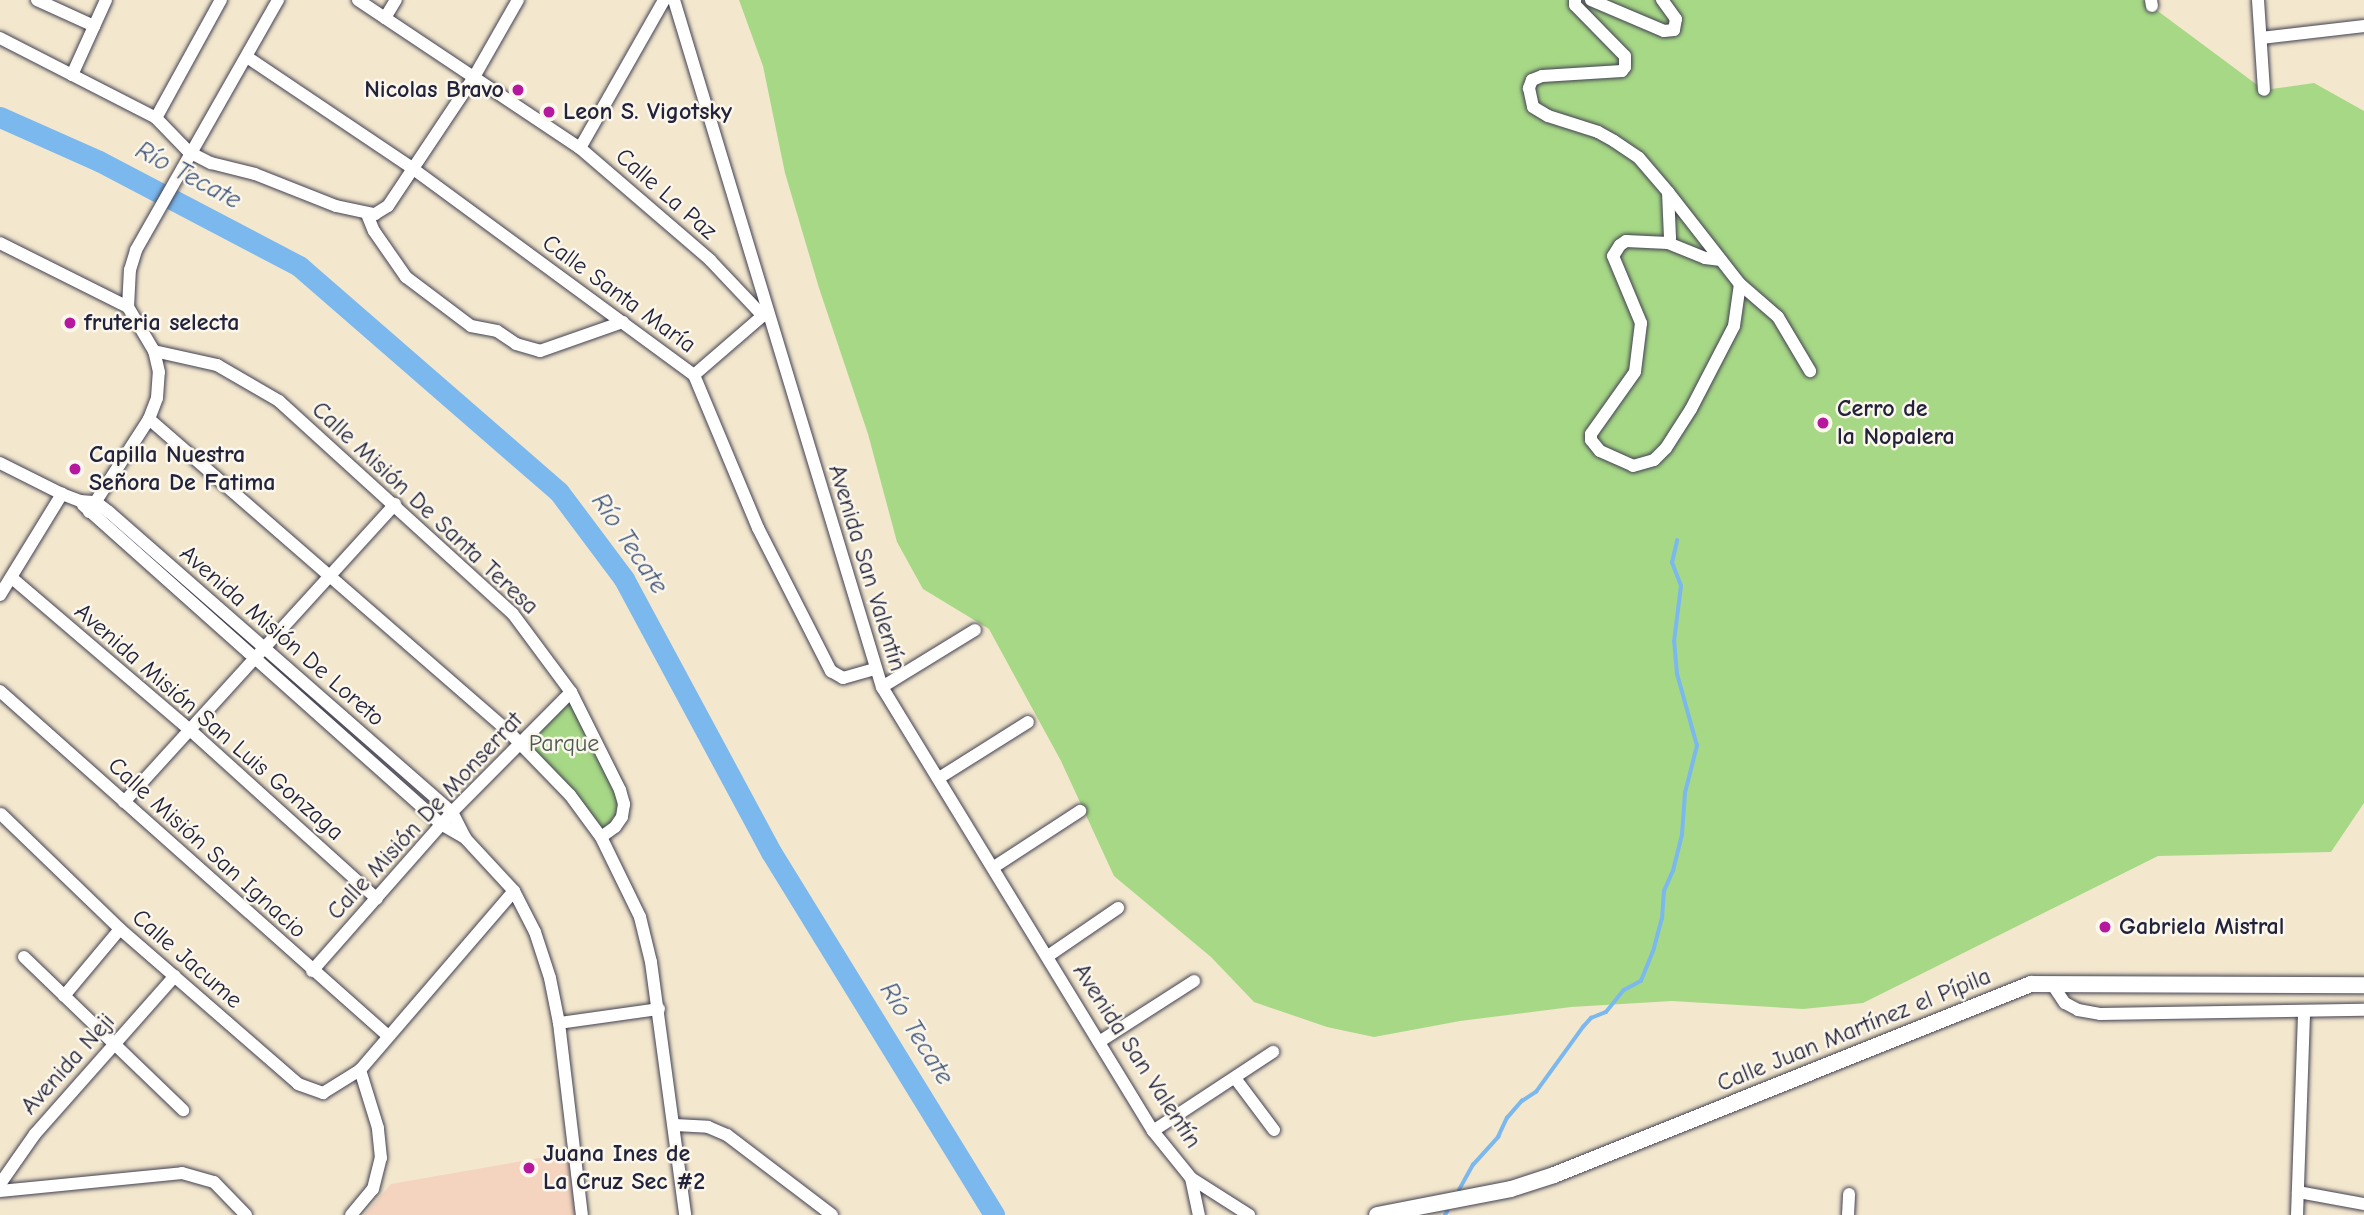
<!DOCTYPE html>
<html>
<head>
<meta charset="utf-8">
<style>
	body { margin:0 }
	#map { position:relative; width:2364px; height:1215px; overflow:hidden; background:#f3e7ce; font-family:"Comic Neue",sans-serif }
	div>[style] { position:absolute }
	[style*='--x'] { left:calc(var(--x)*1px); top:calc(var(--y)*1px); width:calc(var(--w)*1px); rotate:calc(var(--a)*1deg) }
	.built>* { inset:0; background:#f4d3bf }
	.green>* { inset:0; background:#a7d886 }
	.stream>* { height:3.5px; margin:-1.75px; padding:0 1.75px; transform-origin:1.75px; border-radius:1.75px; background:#7bb8ee }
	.river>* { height:21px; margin:-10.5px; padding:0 10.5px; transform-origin:10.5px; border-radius:10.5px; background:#7bb8ee }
	.roads { filter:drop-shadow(0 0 2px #414051) drop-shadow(0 0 2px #414051) }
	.minor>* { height:12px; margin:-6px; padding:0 6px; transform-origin:6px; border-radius:6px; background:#fff }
	.major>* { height:16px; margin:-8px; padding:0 8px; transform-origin:8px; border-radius:8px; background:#fff }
	.dots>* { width:19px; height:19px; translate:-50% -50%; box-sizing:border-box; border:4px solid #fbf7ec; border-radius:50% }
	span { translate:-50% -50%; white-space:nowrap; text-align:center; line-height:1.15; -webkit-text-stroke:5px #fbf7ec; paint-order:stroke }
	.poi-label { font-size:24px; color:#22223b; font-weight:700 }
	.right { translate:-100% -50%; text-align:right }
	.left { translate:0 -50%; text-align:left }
	.street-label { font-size:24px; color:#22223b }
	.park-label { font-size:24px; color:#4a5952 }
	.water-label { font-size:26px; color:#41567a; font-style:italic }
</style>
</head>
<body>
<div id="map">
	<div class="built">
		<div style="clip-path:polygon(574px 1152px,583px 1215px,364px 1215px,391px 1184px)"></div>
	</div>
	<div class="green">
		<div style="clip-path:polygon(739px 0,2143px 0,2264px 90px,2314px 83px,2364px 111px,2364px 803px,2331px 852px,2158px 856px,1863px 1003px,1803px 1009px,1672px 1001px,1571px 1007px,1460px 1021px,1374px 1037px,1327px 1027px,1254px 1002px,1211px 957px,1114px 876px,1061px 761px,989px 629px,923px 589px,897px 542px,868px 434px,819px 288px,785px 173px,763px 66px)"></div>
		<div style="clip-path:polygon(569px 690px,622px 778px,629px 817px,599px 832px,520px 742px)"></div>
	</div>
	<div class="stream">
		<div style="--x:1459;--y:1190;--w:29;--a:-61"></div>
		<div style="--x:1473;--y:1165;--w:38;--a:-48"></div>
		<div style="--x:1498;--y:1137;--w:21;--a:-65"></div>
		<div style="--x:1507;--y:1118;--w:23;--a:-49"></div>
		<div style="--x:1522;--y:1101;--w:17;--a:-33"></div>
		<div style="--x:1536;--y:1092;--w:80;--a:-54.1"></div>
		<div style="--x:1583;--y:1027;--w:12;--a:-48"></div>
		<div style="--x:1591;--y:1018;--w:16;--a:-22"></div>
		<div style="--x:1606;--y:1012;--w:28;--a:-51"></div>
		<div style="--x:1624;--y:990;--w:19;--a:-28"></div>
		<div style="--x:1641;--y:981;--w:35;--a:-68"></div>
		<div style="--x:1654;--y:948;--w:30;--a:-75"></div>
		<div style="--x:1662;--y:919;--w:28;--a:-86"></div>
		<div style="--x:1664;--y:891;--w:22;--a:-66"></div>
		<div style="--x:1673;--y:871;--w:38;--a:-76"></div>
		<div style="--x:1682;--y:834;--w:41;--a:-85.8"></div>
		<div style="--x:1685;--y:793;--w:49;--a:-75.7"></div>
		<div style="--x:1697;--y:746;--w:75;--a:-105.5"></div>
		<div style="--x:1677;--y:674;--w:32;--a:-95"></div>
		<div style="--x:1674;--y:642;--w:56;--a:-82.9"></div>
		<div style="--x:1681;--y:586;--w:25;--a:-111"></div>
		<div style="--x:1672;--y:563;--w:23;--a:-77"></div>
		<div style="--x:1445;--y:1215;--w:4;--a:-56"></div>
	</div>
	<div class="river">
		<div style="--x:0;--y:117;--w:108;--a:24"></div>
		<div style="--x:99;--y:161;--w:226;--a:27.7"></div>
		<div style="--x:299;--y:266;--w:344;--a:41"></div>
		<div style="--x:559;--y:492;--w:109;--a:53.2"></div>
		<div style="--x:624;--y:579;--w:310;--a:61.7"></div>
		<div style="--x:771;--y:852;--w:426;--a:58.4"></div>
	</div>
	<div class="roads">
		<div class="minor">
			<div style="--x:37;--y:0;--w:63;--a:24.5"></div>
			<div style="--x:358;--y:0;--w:267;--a:33.7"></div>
			<div style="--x:580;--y:148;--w:172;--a:40.7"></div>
			<div style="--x:710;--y:260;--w:77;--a:46.6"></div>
			<div style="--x:674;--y:0;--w:718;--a:73.16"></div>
			<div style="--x:882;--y:687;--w:520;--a:58.6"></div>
			<div style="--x:1153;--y:1131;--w:60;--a:51"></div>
			<div style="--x:1191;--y:1178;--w:69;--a:32.5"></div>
			<div style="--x:1575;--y:0;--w:5;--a:90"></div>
			<div style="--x:1575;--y:5;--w:71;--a:45.6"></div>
			<div style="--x:1625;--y:56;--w:11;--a:90"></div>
			<div style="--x:1625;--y:67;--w:5;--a:127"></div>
			<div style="--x:1622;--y:71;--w:80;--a:176.4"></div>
			<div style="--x:1542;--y:76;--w:11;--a:158"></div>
			<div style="--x:1532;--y:80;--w:9;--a:111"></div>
			<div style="--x:1529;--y:88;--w:19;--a:78"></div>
			<div style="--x:1533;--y:107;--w:17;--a:31"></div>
			<div style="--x:1548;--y:116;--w:52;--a:17.7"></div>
			<div style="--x:1598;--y:132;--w:18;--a:29"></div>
			<div style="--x:1614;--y:141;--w:30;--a:34"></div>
			<div style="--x:1639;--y:158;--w:45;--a:49.5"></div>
			<div style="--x:1668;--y:192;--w:46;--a:87.5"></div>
			<div style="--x:1670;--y:238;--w:5;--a:112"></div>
			<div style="--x:1668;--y:243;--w:42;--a:-177.3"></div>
			<div style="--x:1626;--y:241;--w:7;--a:146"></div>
			<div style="--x:1620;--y:245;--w:13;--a:122"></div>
			<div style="--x:1613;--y:256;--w:73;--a:67.3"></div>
			<div style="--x:1641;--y:323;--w:49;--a:97"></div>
			<div style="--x:1635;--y:372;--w:76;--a:125.4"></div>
			<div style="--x:1591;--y:434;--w:6;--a:90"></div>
			<div style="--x:1591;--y:440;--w:14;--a:51"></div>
			<div style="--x:1600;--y:451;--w:36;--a:24"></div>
			<div style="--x:1633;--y:466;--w:22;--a:-16"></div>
			<div style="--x:1654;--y:460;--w:17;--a:-45"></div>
			<div style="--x:1666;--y:448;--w:46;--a:-57.3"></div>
			<div style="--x:1691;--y:409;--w:93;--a:-62.6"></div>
			<div style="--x:1734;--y:326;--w:42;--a:-81.9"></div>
			<div style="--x:1591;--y:0;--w:79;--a:23"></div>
			<div style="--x:1664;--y:31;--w:10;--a:-6"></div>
			<div style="--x:1674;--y:30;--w:11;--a:-80"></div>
			<div style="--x:1676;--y:19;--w:24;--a:-126"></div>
			<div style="--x:2151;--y:0;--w:6;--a:81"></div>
			<div style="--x:2258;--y:0;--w:90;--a:86.2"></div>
			<div style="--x:385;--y:18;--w:21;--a:-59"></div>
			<div style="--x:0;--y:38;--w:175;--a:27.1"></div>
			<div style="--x:156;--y:118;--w:47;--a:45.9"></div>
			<div style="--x:189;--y:152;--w:25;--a:27"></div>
			<div style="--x:211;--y:163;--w:45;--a:14"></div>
			<div style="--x:255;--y:174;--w:87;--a:21.6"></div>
			<div style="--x:336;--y:206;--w:40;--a:12"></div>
			<div style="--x:375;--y:214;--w:15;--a:-32"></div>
			<div style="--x:388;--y:206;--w:155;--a:-56.3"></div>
			<div style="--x:474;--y:77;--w:89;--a:-60.3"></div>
			<div style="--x:2261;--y:38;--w:104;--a:-6.6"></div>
			<div style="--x:247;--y:57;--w:199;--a:33.9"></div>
			<div style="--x:412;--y:168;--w:350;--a:36.3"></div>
			<div style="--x:694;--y:375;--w:166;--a:67.3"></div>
			<div style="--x:758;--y:528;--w:161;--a:63"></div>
			<div style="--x:831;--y:671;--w:14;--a:30"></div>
			<div style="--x:843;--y:678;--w:33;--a:-16"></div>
			<div style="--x:72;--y:75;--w:82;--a:-65.6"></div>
			<div style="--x:156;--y:118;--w:135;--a:-61.2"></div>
			<div style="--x:580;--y:148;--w:170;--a:-60.4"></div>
			<div style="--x:1668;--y:192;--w:117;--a:52"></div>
			<div style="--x:1740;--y:284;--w:50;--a:41"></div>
			<div style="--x:1778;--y:317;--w:63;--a:59.3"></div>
			<div style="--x:367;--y:214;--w:18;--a:68"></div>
			<div style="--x:374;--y:231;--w:56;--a:55.2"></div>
			<div style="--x:406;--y:277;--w:81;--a:37"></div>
			<div style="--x:471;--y:326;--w:26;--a:11"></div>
			<div style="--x:497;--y:331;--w:23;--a:34"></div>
			<div style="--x:516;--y:344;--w:25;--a:16"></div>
			<div style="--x:540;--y:351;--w:88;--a:-19.3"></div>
			<div style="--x:0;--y:243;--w:143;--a:26.6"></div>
			<div style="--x:1668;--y:243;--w:40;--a:22"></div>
			<div style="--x:1705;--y:258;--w:16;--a:7"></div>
			<div style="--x:154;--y:351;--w:65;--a:12.5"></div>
			<div style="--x:217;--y:365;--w:72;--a:30.1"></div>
			<div style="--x:279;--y:401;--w:316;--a:42.3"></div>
			<div style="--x:513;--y:614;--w:97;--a:53.4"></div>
			<div style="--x:571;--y:692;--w:110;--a:63.4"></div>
			<div style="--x:620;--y:790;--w:15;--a:74"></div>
			<div style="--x:624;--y:804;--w:13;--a:99"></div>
			<div style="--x:622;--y:817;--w:12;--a:125"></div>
			<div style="--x:615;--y:827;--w:17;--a:144"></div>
			<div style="--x:694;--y:375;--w:96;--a:-40.8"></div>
			<div style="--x:149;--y:419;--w:473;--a:41"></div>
			<div style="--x:506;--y:729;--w:92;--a:45.9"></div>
			<div style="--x:570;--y:795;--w:52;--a:53.6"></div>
			<div style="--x:601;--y:837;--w:89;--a:64"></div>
			<div style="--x:640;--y:917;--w:46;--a:76.3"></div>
			<div style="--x:651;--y:962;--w:255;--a:82.3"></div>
			<div style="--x:0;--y:463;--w:69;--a:26.6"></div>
			<div style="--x:62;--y:494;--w:19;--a:21"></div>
			<div style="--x:80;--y:501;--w:16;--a:4"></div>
			<div style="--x:96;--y:502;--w:16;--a:38"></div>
			<div style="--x:109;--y:512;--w:456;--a:41.2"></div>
			<div style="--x:452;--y:812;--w:29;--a:63"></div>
			<div style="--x:465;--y:838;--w:72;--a:47.2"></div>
			<div style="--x:514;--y:891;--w:46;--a:62.9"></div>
			<div style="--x:535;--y:932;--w:48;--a:71.9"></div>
			<div style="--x:550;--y:978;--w:46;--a:78.7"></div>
			<div style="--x:559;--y:1023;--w:193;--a:83.2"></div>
			<div style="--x:83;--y:505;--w:480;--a:41.7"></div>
			<div style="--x:441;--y:824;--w:28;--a:30"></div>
			<div style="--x:89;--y:512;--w:111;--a:-57.2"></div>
			<div style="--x:149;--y:419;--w:22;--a:-69"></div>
			<div style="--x:157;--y:398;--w:26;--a:-86"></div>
			<div style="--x:159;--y:372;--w:22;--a:-103"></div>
			<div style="--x:154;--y:351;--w:51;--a:-120.6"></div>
			<div style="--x:128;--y:307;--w:37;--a:-87"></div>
			<div style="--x:130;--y:270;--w:21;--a:-73"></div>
			<div style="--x:136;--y:250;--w:288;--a:-60.4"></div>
			<div style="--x:12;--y:578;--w:233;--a:40.5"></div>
			<div style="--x:189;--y:729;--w:253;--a:42.1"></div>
			<div style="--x:0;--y:595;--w:119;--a:-58.5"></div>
			<div style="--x:882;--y:687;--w:109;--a:-31.5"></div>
			<div style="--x:0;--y:691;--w:519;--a:41.64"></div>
			<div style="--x:939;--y:778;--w:105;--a:-32.2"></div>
			<div style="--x:124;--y:802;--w:403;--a:-47.7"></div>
			<div style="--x:1;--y:814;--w:165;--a:44"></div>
			<div style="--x:120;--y:929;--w:236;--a:41"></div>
			<div style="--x:298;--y:1084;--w:27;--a:20"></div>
			<div style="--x:323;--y:1093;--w:44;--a:-31.9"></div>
			<div style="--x:994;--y:867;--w:103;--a:-33.1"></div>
			<div style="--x:1048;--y:956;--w:85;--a:-34.4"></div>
			<div style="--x:24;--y:957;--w:221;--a:43.9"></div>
			<div style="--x:312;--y:971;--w:212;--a:-48.6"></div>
			<div style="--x:452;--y:812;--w:169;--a:-45.2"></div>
			<div style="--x:2052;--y:984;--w:23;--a:56"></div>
			<div style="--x:2065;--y:1003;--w:15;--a:28"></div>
			<div style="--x:2078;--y:1010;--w:22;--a:10"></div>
			<div style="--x:2100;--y:1014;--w:264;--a:-0.9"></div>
			<div style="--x:64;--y:996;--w:87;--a:-50.1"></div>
			<div style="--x:559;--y:1023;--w:101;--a:-8"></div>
			<div style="--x:1099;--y:1042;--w:113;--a:-32.7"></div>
			<div style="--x:1235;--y:1078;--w:65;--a:53.1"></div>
			<div style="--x:675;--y:1125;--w:33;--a:3"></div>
			<div style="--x:708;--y:1127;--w:21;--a:23"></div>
			<div style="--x:727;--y:1135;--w:132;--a:37.3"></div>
			<div style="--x:1153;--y:1131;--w:144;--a:-33.4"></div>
			<div style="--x:1191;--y:1178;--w:38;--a:78"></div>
			<div style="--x:0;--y:1184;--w:61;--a:-55"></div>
			<div style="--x:35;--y:1134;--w:211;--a:-48.5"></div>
			<div style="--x:0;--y:1191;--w:183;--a:-5.6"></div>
			<div style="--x:182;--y:1173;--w:33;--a:16"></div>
			<div style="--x:214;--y:1182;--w:46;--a:45.9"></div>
			<div style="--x:2298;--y:1192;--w:67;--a:10.3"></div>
			<div style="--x:351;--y:1215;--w:34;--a:-50"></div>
			<div style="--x:373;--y:1189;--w:32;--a:-76"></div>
			<div style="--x:381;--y:1158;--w:30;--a:-96"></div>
			<div style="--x:378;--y:1128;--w:61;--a:-107.2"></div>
			<div style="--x:360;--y:1070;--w:236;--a:-49.3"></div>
			<div style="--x:1848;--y:1215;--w:21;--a:-87"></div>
			<div style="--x:2297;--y:1215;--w:204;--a:-88"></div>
		</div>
		<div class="major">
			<div style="--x:1377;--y:1215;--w:136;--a:-11"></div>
			<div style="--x:1511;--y:1189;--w:45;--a:-18"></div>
			<div style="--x:1554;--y:1175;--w:514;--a:-21.82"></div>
			<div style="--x:2031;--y:984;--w:333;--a:0.2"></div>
		</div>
	</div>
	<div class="dots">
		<div style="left:518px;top:90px;background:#b5179e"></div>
		<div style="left:549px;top:112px;background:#b5179e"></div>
		<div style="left:70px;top:323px;background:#b5179e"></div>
		<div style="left:1823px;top:423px;background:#b5179e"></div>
		<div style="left:75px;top:469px;background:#b5179e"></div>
		<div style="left:2105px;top:927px;background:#b5179e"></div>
		<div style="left:529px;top:1168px;background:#b5179e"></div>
	</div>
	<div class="poi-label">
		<span class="right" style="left:504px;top:90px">Nicolas Bravo</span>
		<span class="left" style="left:563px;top:112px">Leon S. Vigotsky</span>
		<span class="left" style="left:84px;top:323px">fruteria selecta</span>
		<span class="left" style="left:1837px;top:423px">Cerro de<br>la Nopalera</span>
		<span class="left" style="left:89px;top:469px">Capilla Nuestra<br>Señora De Fatima</span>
		<span class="left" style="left:2119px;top:927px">Gabriela Mistral</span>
		<span class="left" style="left:543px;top:1168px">Juana Ines de<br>La Cruz Sec #2</span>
	</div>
	<div class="street-label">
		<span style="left:666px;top:194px;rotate:41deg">Calle La Paz</span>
		<span style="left:619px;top:294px;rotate:36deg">Calle Santa María</span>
		<span style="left:425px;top:508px;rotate:43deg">Calle Misión De Santa Teresa</span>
		<span style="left:867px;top:568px;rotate:73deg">Avenida San Valentín</span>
		<span style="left:282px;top:636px;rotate:41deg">Avenida Misión De Loreto</span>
		<span style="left:209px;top:722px;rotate:41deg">Avenida Misión San Luis Gonzaga</span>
		<span style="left:425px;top:816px;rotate:-47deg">Calle Misión De Monserrat</span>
		<span style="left:207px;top:848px;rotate:42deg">Calle Misión San Ignacio</span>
		<span style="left:187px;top:959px;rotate:41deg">Calle Jacume</span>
		<span style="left:1854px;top:1030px;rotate:-22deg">Calle Juan Martínez el Pípila</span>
		<span style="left:1137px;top:1056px;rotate:57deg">Avenida San Valentín</span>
		<span style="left:68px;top:1064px;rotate:-48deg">Avenida Neji</span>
	</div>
	<div class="park-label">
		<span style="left:564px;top:744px">Parque</span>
	</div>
	<div class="water-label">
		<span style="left:188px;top:176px;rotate:28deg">Río Tecate</span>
		<span style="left:629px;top:544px;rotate:56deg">Río Tecate</span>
		<span style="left:916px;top:1034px;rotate:58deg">Río Tecate</span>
	</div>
</div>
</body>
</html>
